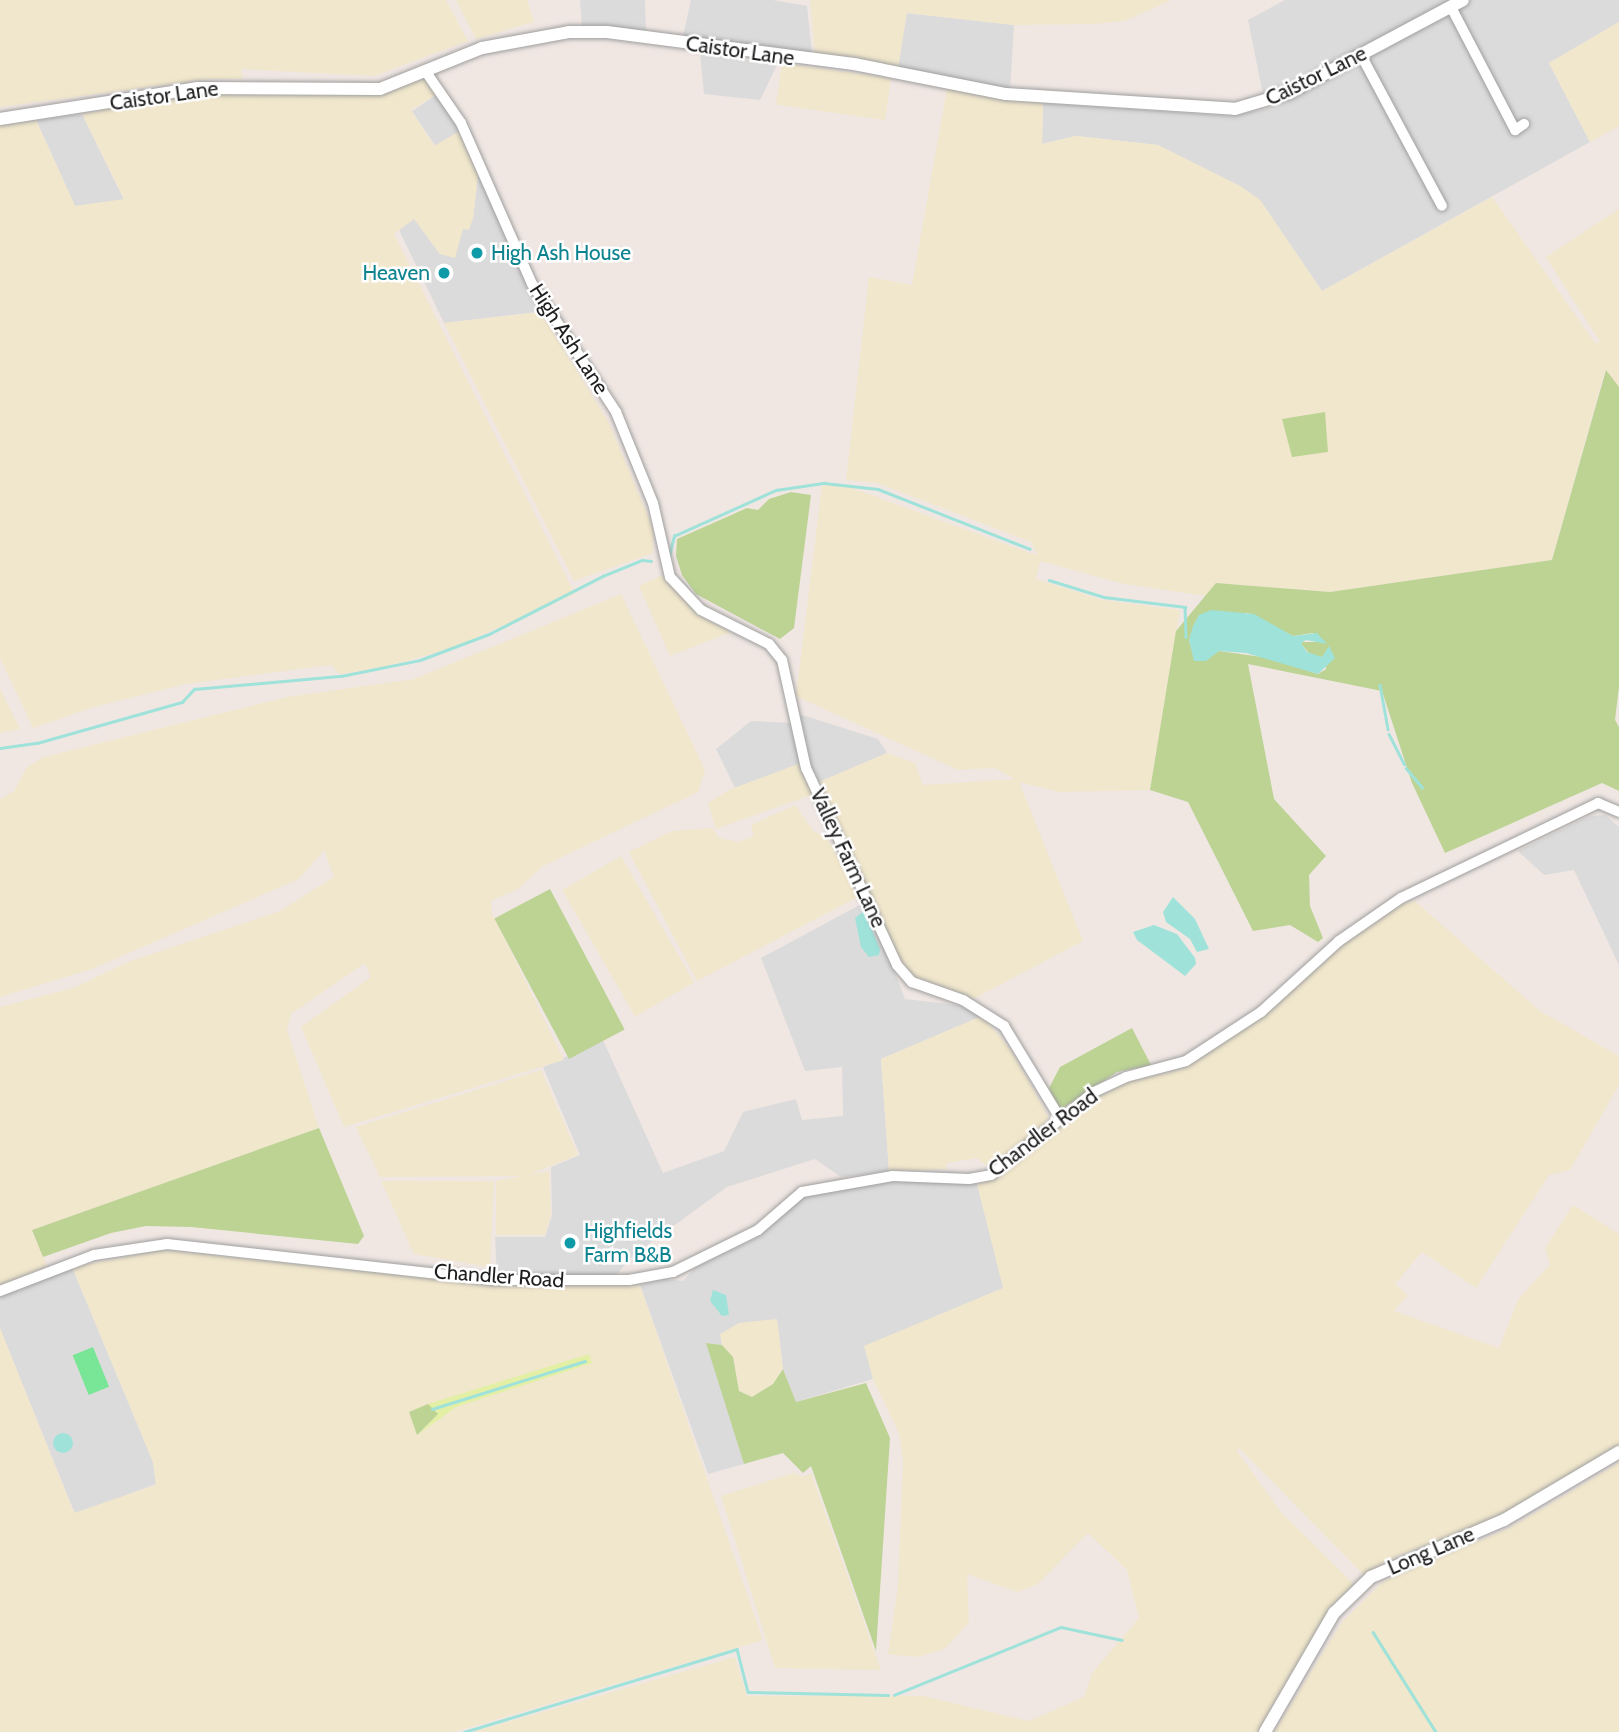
<!DOCTYPE html>
<html>
<head>
<meta charset="utf-8">
<style>
	body { margin:0 }
	#map { position:relative; width:1619px; height:1732px; overflow:hidden; background:#f0e7e3; font-family:Cabin,sans-serif }
	div>[style] { position:absolute }
	[style*='--x'] { left:calc(var(--x)*1px); top:calc(var(--y)*1px); width:calc(var(--w)*1px); rotate:calc(var(--a)*1deg) }
	.residential>* { inset:0; background:#dcdbdb; transform-origin:0 0 }
	.farmland>* { inset:0; background:#f1e7cc; transform-origin:0 0 }
	.grass>* { inset:0; background:#e3efa4 }
	.forest>* { inset:0; background:#bcd394; transform-origin:0 0 }
	.pitch>* { inset:0; background:#79e697; transform-origin:0 0 }
	.water>* { inset:0; background:#9fe2da }
	.round { border-radius:50% }
	.stream>* { height:2.5px; margin:-1.25px; padding:0 1.25px; transform-origin:1.25px; border-radius:1.25px; background:#9fe2da }
	.roads { filter:drop-shadow(0 0 2px #9f9f9f) drop-shadow(0 0 2px #9f9f9f) }
	.minor>* { height:10px; margin:-5px; padding:0 5px; transform-origin:5px; border-radius:5px; background:#fff }
	.tertiary>* { height:12px; margin:-6px; padding:0 6px; transform-origin:6px; border-radius:6px; background:#fff }
	.dots>* { width:19px; height:19px; translate:-50% -50%; box-sizing:border-box; border:4px solid #fff; border-radius:50% }
	span { translate:-50% -50%; white-space:nowrap; text-align:center; line-height:1.15; -webkit-text-stroke:5px #fff; paint-order:stroke }
	.street-label { font-size:21px; color:#1e1e1e }
	.culture-label { font-size:21px; color:#0d838f }
	.left { translate:0 -50%; text-align:left }
	.right { translate:-100% -50%; text-align:right }
</style>
</head>
<body>
<div id="map">
	<div class="residential">
		<div style="clip-path:polygon(580px 0,645px 0,646px 33px,582px 28px)"></div>
		<div style="clip-path:polygon(691px 0,773px 0,807px 6px,812px 53px,682px 40px)"></div>
		<div style="clip-path:polygon(1285px 0,1619px 0,1619px 22px,1549px 63px,1590px 142px,1322px 291px,1260px 200px,1240px 186px,1158px 145px,1076px 136px,1042px 144px,1043px 103px,1231px 116px,1269px 108px,1301px 94px,1296px 83px,1263px 95px,1248px 20px)"></div>
		<div style="clip-path:polygon(906px 13px,1014px 25px,1010px 91px,898px 68px)"></div>
		<div style="clip-path:polygon(700px 53px,777px 65px,760px 100px,704px 94px)"></div>
		<div style="left:436px;top:95px;width:43px;height:29px;rotate:56deg"></div>
		<div style="clip-path:polygon(82px 114px,124px 200px,75px 206px,36px 120px)"></div>
		<div style="clip-path:polygon(478px 175px,545px 311px,444px 323px,399px 230px,414px 218px,440px 254px,473px 218px)"></div>
		<div style="clip-path:polygon(799px 714px,878px 739px,887px 753px,819px 782px,810px 765px)"></div>
		<div style="clip-path:polygon(751px 721px,794px 723px,801px 763px,735px 788px,716px 749px)"></div>
		<div style="clip-path:polygon(1605px 815px,1619px 827px,1619px 965px,1574px 870px,1544px 875px,1518px 851px,1590px 816px)"></div>
		<div style="clip-path:polygon(867px 901px,905px 999px,958px 1005px,982px 1016px,881px 1059px,889px 1171px,841px 1177px,815px 1159px,727px 1187px,635px 1254px,616px 1275px,497px 1276px,495px 1237px,545px 1237px,552px 1215px,551px 1167px,580px 1155px,543px 1067px,603px 1040px,663px 1173px,724px 1151px,743px 1112px,796px 1099px,802px 1120px,843px 1116px,842px 1067px,805px 1071px,761px 958px)"></div>
		<div style="clip-path:polygon(897px 1180px,977px 1184px,1004px 1288px,865px 1346px,873px 1379px,796px 1402px,783px 1369px,777px 1320px,721px 1334px,722px 1345px,707px 1343px,744px 1464px,708px 1474px,640px 1285px,664px 1279px,683px 1281px,695px 1268px,754px 1239px,806px 1194px)"></div>
		<div style="clip-path:polygon(72px 1267px,153px 1462px,156px 1484px,75px 1514px,0 1329px,0 1296px)"></div>
	</div>
	<div class="farmland">
		<div style="clip-path:polygon(0 0,446px 0,468px 41px,374px 76px,241px 69px,242px 79px,207px 79px,0 107px)"></div>
		<div style="clip-path:polygon(456px 0,527px 0,534px 22px,476px 39px)"></div>
		<div style="clip-path:polygon(810px 0,1171px 0,1125px 21px,1092px 24px,1014px 25px,907px 13px,898px 68px,815px 53px)"></div>
		<div style="clip-path:polygon(1619px 22px,1619px 126px,1590px 142px,1549px 63px)"></div>
		<div style="left:782px;top:63px;width:110px;height:42px;rotate:8deg"></div>
		<div style="clip-path:polygon(424px 77px,436px 95px,411px 110px,434px 146px,460px 131px,478px 175px,473px 218px,469px 230px,463px 229px,455px 258px,440px 254px,414px 219px,394px 234px,575px 594px,450px 649px,380px 668px,340px 674px,331px 665px,186px 684px,94px 707px,33px 728px,0 658px,0 124px,36px 120px,75px 206px,124px 199px,82px 114px,198px 91px,378px 94px)"></div>
		<div style="clip-path:polygon(947px 89px,1043px 103px,1042px 144px,1076px 136px,1158px 145px,1240px 186px,1260px 200px,1322px 291px,1492px 197px,1595px 343px,1600px 342px,1546px 257px,1619px 209px,1619px 387px,1605px 370px,1552px 560px,1330px 592px,1216px 583px,1206px 596px,1124px 584px,1040px 561px,1036px 579px,1102px 600px,1180px 610px,1150px 790px,1059px 792px,1019px 782px,1083px 941px,973px 999px,915px 979px,905px 970px,819px 782px,887px 753px,915px 763px,923px 785px,1015px 779px,994px 768px,958px 770px,796px 696px,822px 485px,844px 485px,1038px 556px,1031px 542px,877px 483px,846px 480px,869px 277px,912px 285px)"></div>
		<div style="clip-path:polygon(540px 312px,608px 421px,653px 528px,653px 553px,574px 581px,444px 323px)"></div>
		<div style="clip-path:polygon(663px 575px,706px 619px,731px 632px,670px 656px,639px 586px)"></div>
		<div style="clip-path:polygon(621px 594px,705px 770px,698px 792px,543px 866px,518px 889px,491px 901px,492px 913px,564px 1060px,344px 1127px,301px 1027px,371px 977px,365px 963px,291px 1014px,287px 1030px,319px 1128px,32px 1230px,47px 1266px,0 1286px,0 1007px,73px 988px,128px 962px,280px 911px,334px 877px,324px 850px,299px 879px,92px 969px,0 997px,0 800px,14px 791px,27px 767px,44px 757px,287px 697px,414px 679px)"></div>
		<div style="clip-path:polygon(0 689px,20px 729px,0 733px)"></div>
		<div style="clip-path:polygon(801px 763px,814px 794px,716px 829px,708px 803px,731px 789px)"></div>
		<div style="clip-path:polygon(795px 805px,814px 832px,827px 837px,858px 897px,697px 981px,629px 852px,672px 831px,712px 828px,719px 838px,739px 842px,754px 836px,751px 825px)"></div>
		<div style="left:621px;top:856px;width:146px;height:68px;rotate:60deg"></div>
		<div style="clip-path:polygon(1415px 901px,1540px 1011px,1619px 1056px,1619px 1085px,1570px 1170px,1549px 1175px,1476px 1288px,1422px 1252px,1395px 1284px,1408px 1295px,1394px 1311px,1499px 1348px,1518px 1300px,1550px 1264px,1545px 1248px,1573px 1205px,1619px 1234px,1619px 1447px,1502px 1517px,1397px 1556px,1364px 1575px,1239px 1448px,1237px 1451px,1281px 1512px,1355px 1585px,1259px 1732px,473px 1732px,735px 1657px,747px 1696px,923px 1696px,1029px 1721px,1084px 1697px,1092px 1673px,1139px 1618px,1127px 1570px,1088px 1533px,1038px 1584px,1017px 1592px,967px 1574px,969px 1622px,945px 1649px,917px 1657px,888px 1654px,898px 1585px,903px 1461px,899px 1433px,873px 1379px,864px 1346px,1003px 1288px,977px 1184px,1002px 1175px,1029px 1155px,1087px 1103px,1126px 1082px,1180px 1070px,1203px 1056px,1333px 951px,1399px 905px)"></div>
		<div style="clip-path:polygon(982px 1016px,1011px 1050px,1049px 1118px,1005px 1161px,989px 1168px,977px 1158px,946px 1163px,947px 1169px,889px 1171px,881px 1059px)"></div>
		<div style="clip-path:polygon(541px 1070px,578px 1155px,525px 1176px,380px 1177px,356px 1127px)"></div>
		<div style="clip-path:polygon(549px 1171px,551px 1214px,545px 1235px,496px 1235px,496px 1181px)"></div>
		<div style="clip-path:polygon(381px 1181px,494px 1181px,490px 1267px,414px 1254px)"></div>
		<div style="clip-path:polygon(evenodd,163px 1250px,495px 1285px,640px 1285px,763px 1640px,454px 1732px,0 1732px,0 1328px,74px 1513px,156px 1485px,153px 1462px,72px 1267px,163px 1250px,589px 1354px,591px 1363px,456px 1407px,417px 1435px,409px 1412px,589px 1354px)"></div>
		<div style="clip-path:polygon(777px 1319px,783px 1369px,773px 1384px,753px 1397px,739px 1391px,733px 1357px,722px 1345px,720px 1334px,739px 1323px)"></div>
		<div style="clip-path:polygon(1619px 1463px,1619px 1732px,1274px 1732px,1342px 1622px,1384px 1581px,1510px 1528px)"></div>
		<div style="clip-path:polygon(794px 1473px,803px 1477px,811px 1473px,881px 1670px,775px 1668px,721px 1496px)"></div>
	</div>
	<div class="grass">
		<div style="clip-path:polygon(589px 1354px,592px 1363px,456px 1407px,417px 1435px,437px 1415px,428px 1404px)"></div>
	</div>
	<div class="forest">
		<div style="clip-path:polygon(evenodd,1606px 370px,1619px 387px,1619px 687px,1615px 720px,1619px 727px,1619px 791px,1602px 783px,1445px 853px,1412px 783px,1382px 691px,1248px 664px,1274px 799px,1326px 856px,1309px 875px,1310px 906px,1323px 938px,1318px 942px,1290px 925px,1253px 931px,1188px 802px,1150px 790px,1176px 631px,1216px 583px,1330px 592px,1552px 560px,1606px 370px,1248px 613px,1293px 636px,1313px 633px,1319px 642px,1300px 642px,1311px 656px,1322px 657px,1326px 652px,1326px 669px,1318px 674px,1269px 658px,1219px 651px,1195px 660px,1189px 640px,1199px 615px,1248px 613px)"></div>
		<div style="clip-path:polygon(1325px 412px,1328px 452px,1292px 457px,1282px 419px)"></div>
		<div style="clip-path:polygon(791px 492px,811px 495px,794px 628px,780px 639px,696px 594px,682px 575px,676px 556px,677px 539px,747px 508px,758px 510px,769px 499px)"></div>
		<div style="left:550px;top:889px;width:159px;height:63px;rotate:62deg"></div>
		<div style="clip-path:polygon(1132px 1028px,1151px 1065px,1117px 1072px,1063px 1108px,1057px 1107px,1049px 1088px,1060px 1067px)"></div>
		<div style="clip-path:polygon(319px 1128px,364px 1236px,358px 1244px,191px 1227px,146px 1226px,111px 1233px,43px 1257px,32px 1230px)"></div>
		<div style="clip-path:polygon(706px 1343px,722px 1345px,733px 1357px,739px 1391px,752px 1397px,773px 1384px,783px 1369px,796px 1402px,866px 1383px,890px 1438px,876px 1651px,811px 1466px,803px 1473px,783px 1453px,744px 1464px)"></div>
		<div style="clip-path:polygon(428px 1404px,438px 1414px,417px 1435px,409px 1412px)"></div>
	</div>
	<div class="pitch">
		<div style="left:93px;top:1347px;width:43px;height:22px;rotate:68deg"></div>
	</div>
	<div class="water">
		<div style="clip-path:polygon(1211px 610px,1254px 614px,1293px 636px,1317px 633px,1327px 644px,1306px 640px,1301px 643px,1307px 652px,1322px 657px,1329px 646px,1335px 658px,1318px 674px,1246px 653px,1219px 651px,1206px 661px,1194px 661px,1189px 640px,1193px 626px,1199px 615px)"></div>
		<div style="clip-path:polygon(1173px 897px,1195px 919px,1209px 949px,1197px 952px,1190px 939px,1166px 922px,1163px 912px)"></div>
		<div style="clip-path:polygon(864px 911px,880px 949px,879px 955px,869px 957px,861px 947px,855px 918px)"></div>
		<div style="clip-path:polygon(1154px 925px,1177px 934px,1195px 958px,1196px 964px,1185px 976px,1137px 940px,1133px 932px)"></div>
		<div style="clip-path:polygon(713px 1290px,726px 1295px,729px 1315px,722px 1316px,710px 1301px)"></div>
		<div class="round" style="left:53px;top:1433px;width:20px;height:20px"></div>
	</div>
	<div class="stream">
		<div style="--x:669;--y:556;--w:21;--a:-76"></div>
		<div style="--x:674;--y:536;--w:112;--a:-24.3"></div>
		<div style="--x:776;--y:490;--w:49;--a:-8.3"></div>
		<div style="--x:824;--y:483;--w:54;--a:6.3"></div>
		<div style="--x:878;--y:489;--w:163;--a:21.5"></div>
		<div style="--x:1049;--y:580;--w:58;--a:17.2"></div>
		<div style="--x:1104;--y:597;--w:82;--a:7"></div>
		<div style="--x:1185;--y:607;--w:30;--a:88"></div>
		<div style="--x:1380;--y:685;--w:45;--a:79.7"></div>
		<div style="--x:1389;--y:734;--w:34;--a:63"></div>
		<div style="--x:0;--y:748;--w:37;--a:-8"></div>
		<div style="--x:37;--y:743;--w:151;--a:-15.8"></div>
		<div style="--x:182;--y:702;--w:18;--a:-47"></div>
		<div style="--x:194;--y:689;--w:148;--a:-5.1"></div>
		<div style="--x:341;--y:676;--w:81;--a:-11.4"></div>
		<div style="--x:420;--y:660;--w:74;--a:-20.6"></div>
		<div style="--x:489;--y:634;--w:128;--a:-27"></div>
		<div style="--x:603;--y:576;--w:42;--a:-22.3"></div>
		<div style="--x:642;--y:560;--w:9;--a:6"></div>
		<div style="--x:1406;--y:768;--w:25;--a:50"></div>
		<div style="--x:432;--y:1409;--w:160;--a:-17.4"></div>
		<div style="--x:1373;--y:1632;--w:118;--a:57.8"></div>
		<div style="--x:894;--y:1695;--w:180;--a:-22.2"></div>
		<div style="--x:1061;--y:1627;--w:62;--a:12"></div>
		<div style="--x:464;--y:1732;--w:285;--a:-16.9"></div>
		<div style="--x:737;--y:1649;--w:44;--a:75.7"></div>
		<div style="--x:748;--y:1692;--w:140;--a:1.2"></div>
	</div>
	<div class="roads">
		<div class="minor">
			<div style="--x:1451;--y:7;--w:139;--a:62.5"></div>
			<div style="--x:1515;--y:130;--w:11;--a:-34"></div>
			<div style="--x:1361;--y:55;--w:171;--a:61.8"></div>
			<div style="--x:426;--y:72;--w:62;--a:55.5"></div>
			<div style="--x:461;--y:123;--w:176;--a:66.2"></div>
			<div style="--x:532;--y:284;--w:153;--a:56.7"></div>
			<div style="--x:616;--y:412;--w:98;--a:67.9"></div>
			<div style="--x:653;--y:503;--w:76;--a:77.1"></div>
			<div style="--x:670;--y:577;--w:45;--a:46.8"></div>
			<div style="--x:701;--y:610;--w:76;--a:26.6"></div>
			<div style="--x:769;--y:644;--w:21;--a:51"></div>
			<div style="--x:782;--y:660;--w:111;--a:77.5"></div>
			<div style="--x:806;--y:768;--w:217;--a:65.2"></div>
			<div style="--x:897;--y:965;--w:23;--a:49"></div>
			<div style="--x:912;--y:982;--w:54;--a:19.4"></div>
			<div style="--x:963;--y:1000;--w:49;--a:32.4"></div>
			<div style="--x:1004;--y:1026;--w:108;--a:58.7"></div>
			<div style="--x:0;--y:1291;--w:101;--a:-21"></div>
			<div style="--x:94;--y:1255;--w:74;--a:-8.6"></div>
			<div style="--x:167;--y:1244;--w:330;--a:6.3"></div>
			<div style="--x:495;--y:1280;--w:134;--a:0"></div>
			<div style="--x:629;--y:1280;--w:45;--a:-10.3"></div>
			<div style="--x:673;--y:1272;--w:95;--a:-26.3"></div>
			<div style="--x:758;--y:1230;--w:58;--a:-40.8"></div>
			<div style="--x:802;--y:1192;--w:92;--a:-10"></div>
			<div style="--x:893;--y:1176;--w:76;--a:2.3"></div>
			<div style="--x:969;--y:1179;--w:22;--a:-10"></div>
			<div style="--x:991;--y:1175;--w:132;--a:-38.9"></div>
			<div style="--x:1094;--y:1092;--w:35;--a:-25"></div>
			<div style="--x:1126;--y:1077;--w:62;--a:-14.9"></div>
			<div style="--x:1186;--y:1061;--w:90;--a:-33.2"></div>
			<div style="--x:1261;--y:1012;--w:105;--a:-42.3"></div>
			<div style="--x:1339;--y:941;--w:75;--a:-34.7"></div>
			<div style="--x:1401;--y:898;--w:219;--a:-25.7"></div>
			<div style="--x:1598;--y:803;--w:23;--a:23"></div>
		</div>
		<div class="tertiary">
			<div style="--x:0;--y:119;--w:199;--a:-8.9"></div>
			<div style="--x:197;--y:88;--w:183;--a:0.3"></div>
			<div style="--x:380;--y:89;--w:110;--a:-21.9"></div>
			<div style="--x:482;--y:48;--w:88;--a:-10.4"></div>
			<div style="--x:569;--y:32;--w:38;--a:0"></div>
			<div style="--x:607;--y:32;--w:249;--a:7.4"></div>
			<div style="--x:854;--y:64;--w:155;--a:11.2"></div>
			<div style="--x:1006;--y:94;--w:229;--a:3.7"></div>
			<div style="--x:1235;--y:109;--w:56;--a:-16.5"></div>
			<div style="--x:1289;--y:93;--w:197;--a:-28.1"></div>
			<div style="--x:1265;--y:1732;--w:138;--a:-59.9"></div>
			<div style="--x:1334;--y:1613;--w:52;--a:-44.2"></div>
			<div style="--x:1371;--y:1577;--w:145;--a:-23.2"></div>
			<div style="--x:1504;--y:1520;--w:134;--a:-30.6"></div>
		</div>
	</div>
	<div class="dots">
		<div style="left:477px;top:253px;background:#0f9aa8"></div>
		<div style="left:444px;top:273px;background:#0f9aa8"></div>
		<div style="left:570px;top:1243px;background:#0f9aa8"></div>
	</div>
	<div class="street-label">
		<span style="left:740px;top:51px;rotate:8deg">Caistor Lane</span>
		<span style="left:1316px;top:76px;rotate:-26deg">Caistor Lane</span>
		<span style="left:164px;top:96px;rotate:-8deg">Caistor Lane</span>
		<span style="left:569px;top:339px;rotate:57deg">High Ash Lane</span>
		<span style="left:848px;top:858px;rotate:65deg">Valley Farm Lane</span>
		<span style="left:1043px;top:1133px;rotate:-37deg">Chandler Road</span>
		<span style="left:499px;top:1276px;rotate:4deg">Chandler Road</span>
		<span style="left:1431px;top:1551px;rotate:-23deg">Long Lane</span>
	</div>
	<div class="culture-label">
		<span class="left" style="left:491px;top:253px">High Ash House</span>
		<span class="right" style="left:430px;top:273px">Heaven</span>
		<span class="left" style="left:584px;top:1243px">Highfields<br>Farm B&amp;B</span>
	</div>
</div>
</body>
</html>
